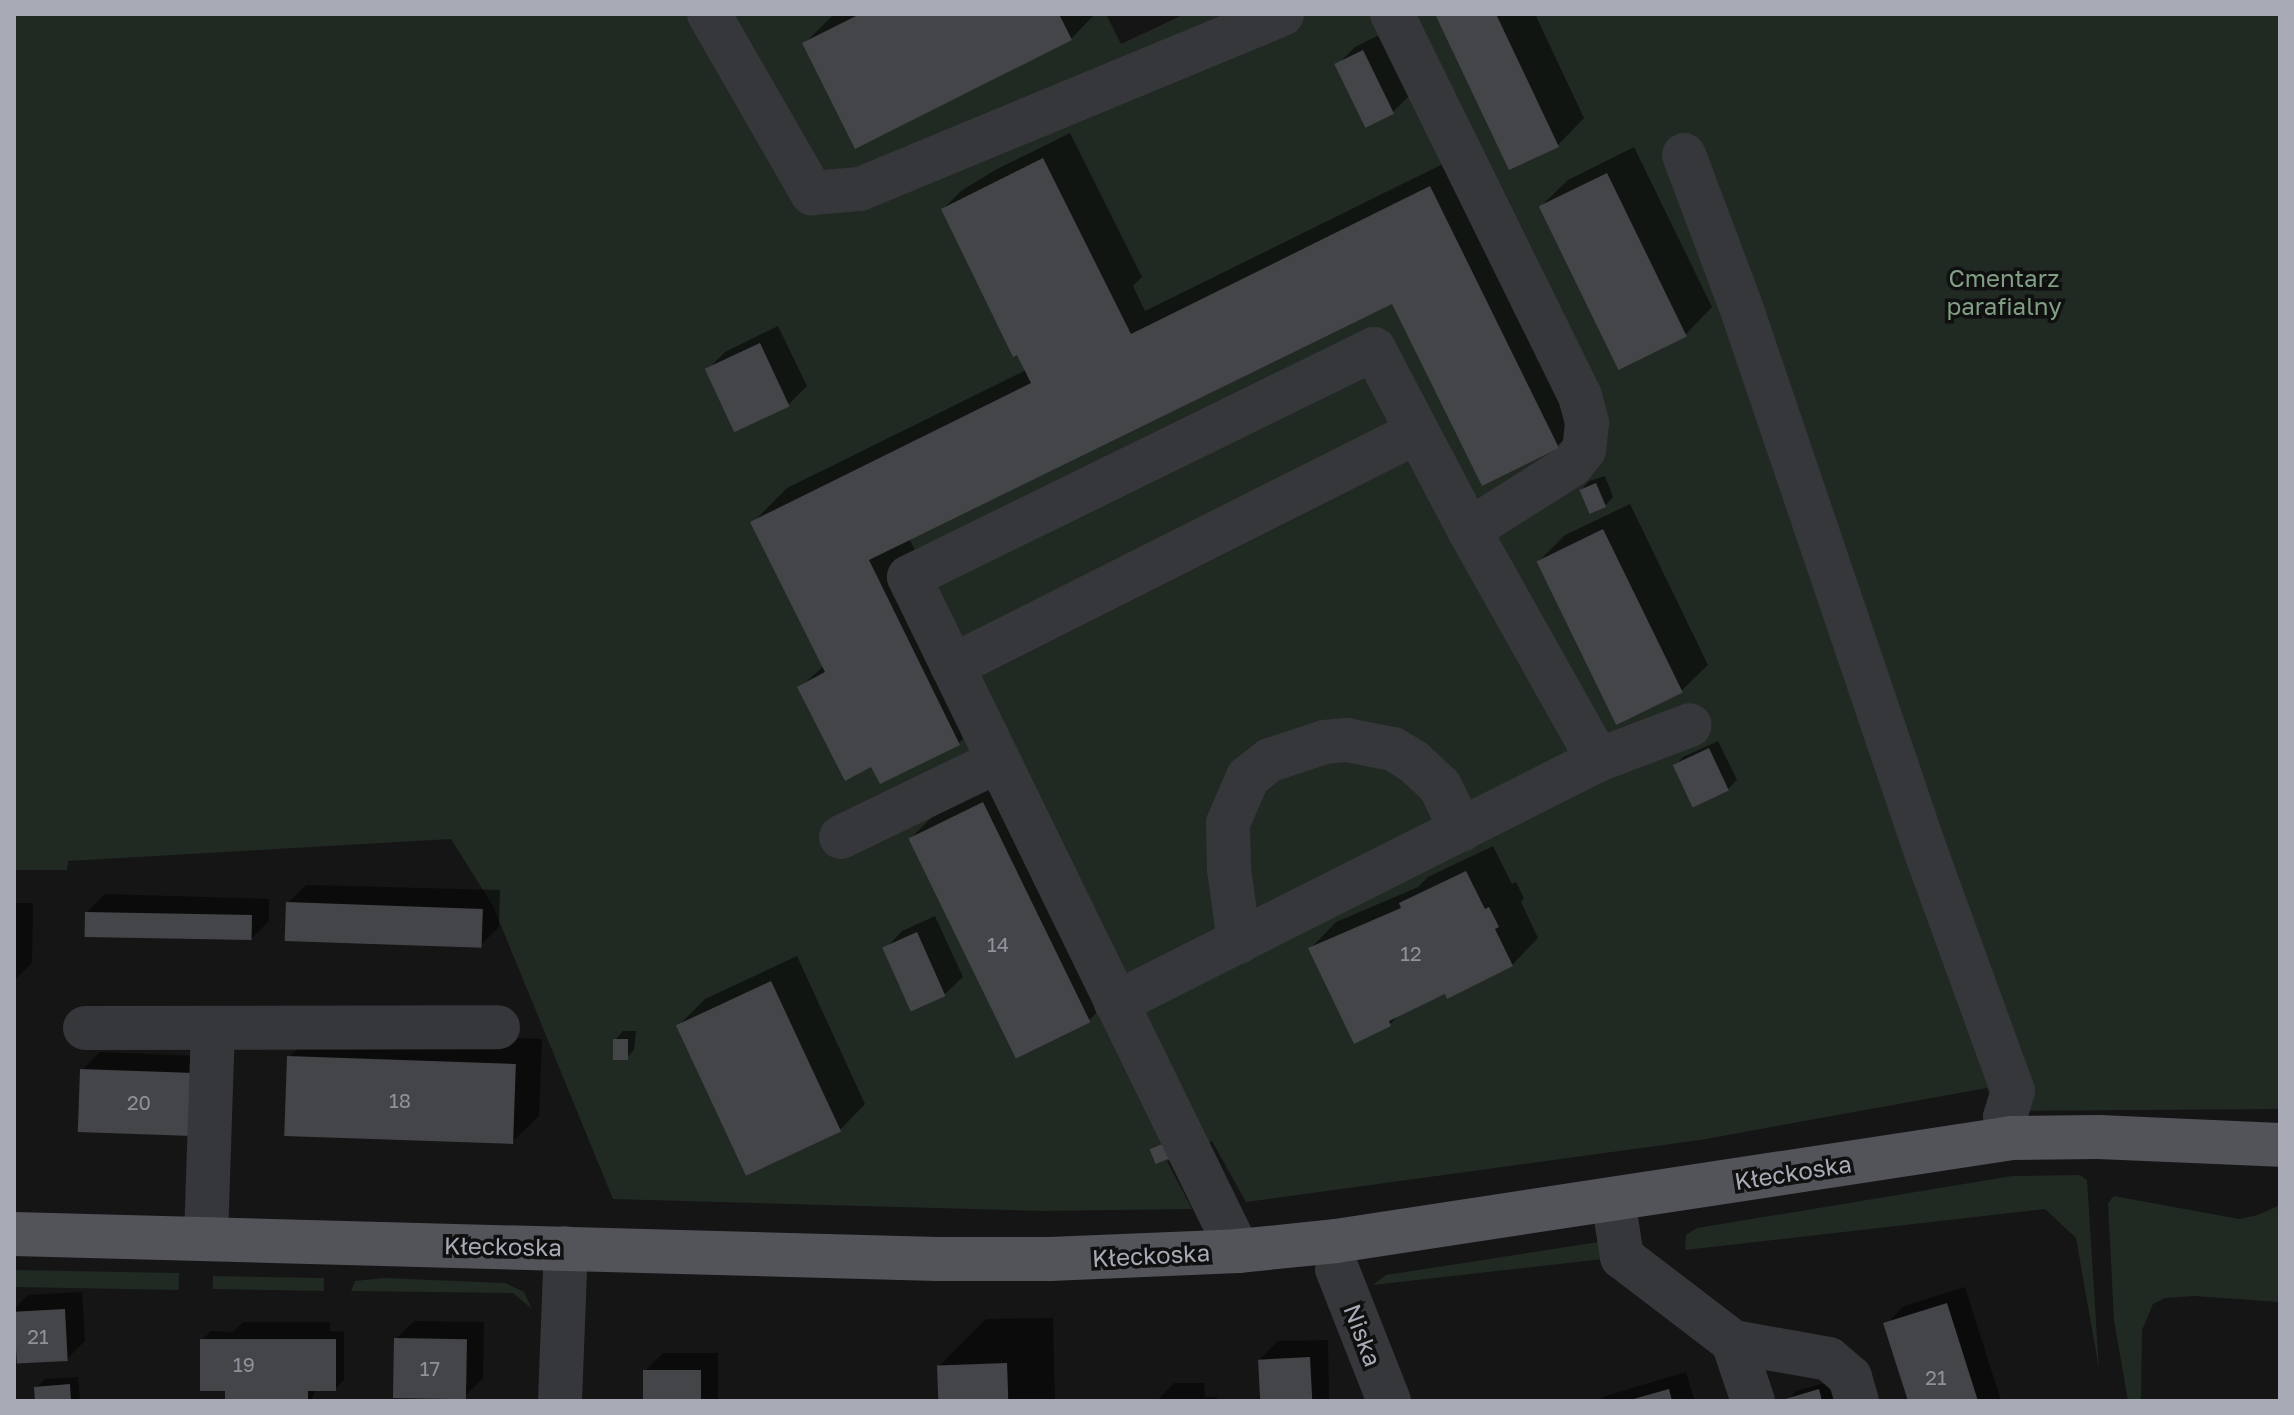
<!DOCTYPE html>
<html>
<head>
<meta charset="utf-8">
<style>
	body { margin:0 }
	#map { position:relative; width:2294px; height:1415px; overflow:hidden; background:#151516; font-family:"Golos Text",sans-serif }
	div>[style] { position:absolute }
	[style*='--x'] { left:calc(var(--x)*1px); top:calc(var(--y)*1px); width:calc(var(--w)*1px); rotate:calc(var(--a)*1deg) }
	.green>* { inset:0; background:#212923; transform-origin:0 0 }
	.shadow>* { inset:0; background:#0007 }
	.building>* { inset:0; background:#444549; transform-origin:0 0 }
	.minor>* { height:44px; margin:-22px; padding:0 22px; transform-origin:22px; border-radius:22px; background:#36373b }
	.major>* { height:44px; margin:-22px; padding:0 22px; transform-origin:22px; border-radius:22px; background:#52545a }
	span { translate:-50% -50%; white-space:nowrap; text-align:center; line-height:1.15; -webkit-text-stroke:7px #101011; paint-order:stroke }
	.number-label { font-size:20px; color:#8f929b }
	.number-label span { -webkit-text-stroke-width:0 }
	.park-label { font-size:24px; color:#809f84 }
	.street-label { font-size:24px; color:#a8abb6 }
	.frame { position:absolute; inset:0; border:16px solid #a8abb6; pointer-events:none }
</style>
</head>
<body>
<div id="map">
	<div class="green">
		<div style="clip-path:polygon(14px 14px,1106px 14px,1121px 44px,1185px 14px,2280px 14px,2280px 1109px,1995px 1111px,1987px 1088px,1700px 1140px,1246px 1202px,1212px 1141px,1167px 1161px,1192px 1209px,1042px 1211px,613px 1199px,493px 906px,451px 839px,68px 861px,67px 870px,14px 870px)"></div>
		<div style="clip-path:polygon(2080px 1175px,2087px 1180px,2099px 1369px,2076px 1238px,2045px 1209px,1685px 1250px,1686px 1235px,1697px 1228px,2012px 1176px)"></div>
		<div style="clip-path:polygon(2114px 1196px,2239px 1219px,2258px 1215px,2280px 1205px,2280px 1302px,2194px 1296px,2165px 1298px,2153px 1304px,2142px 1330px,2141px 1401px,2128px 1401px,2114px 1320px,2108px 1203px)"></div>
		<div style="clip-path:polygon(1605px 1241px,1612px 1258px,1373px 1285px,1386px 1275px)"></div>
		<div style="left:14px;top:1270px;width:165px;height:17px;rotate:1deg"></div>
		<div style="left:213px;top:1276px;width:111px;height:13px;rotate:1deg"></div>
		<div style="clip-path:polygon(384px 1278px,505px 1283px,524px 1292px,532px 1309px,513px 1293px,351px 1291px,355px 1281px)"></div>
	</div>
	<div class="shadow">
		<div style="clip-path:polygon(834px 14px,1095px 14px,1071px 39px,805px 43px)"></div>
		<div style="clip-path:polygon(1437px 14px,1535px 14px,1584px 118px,1558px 145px)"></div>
		<div style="clip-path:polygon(1381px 34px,1411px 94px,1393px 112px,1337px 65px,1355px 47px)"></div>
		<div style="clip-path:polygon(1070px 133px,1142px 277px,1133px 286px,1145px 311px,1465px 153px,1592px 412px,1557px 446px,1393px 301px,909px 538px,993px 709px,959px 743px,800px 687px,824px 666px,753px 522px,787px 488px,1026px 370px,943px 209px,961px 191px,995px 170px)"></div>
		<div style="clip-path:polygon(1634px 147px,1712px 307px,1686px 334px,1541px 206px,1568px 180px)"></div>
		<div style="clip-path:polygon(778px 326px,807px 386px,789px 404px,707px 370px,725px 352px)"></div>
		<div style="clip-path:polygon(1605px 476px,1613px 497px,1605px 506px,1581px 490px,1589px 481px)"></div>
		<div style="clip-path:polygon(1630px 504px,1708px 665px,1681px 691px,1538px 562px,1565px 535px)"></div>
		<div style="clip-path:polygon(1718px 741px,1737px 780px,1728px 789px,1675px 766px,1683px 757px)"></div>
		<div style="clip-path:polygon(1010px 777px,1116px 994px,1089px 1020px,911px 838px,937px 812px)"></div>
		<div style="clip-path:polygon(1493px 846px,1512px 884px,1516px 882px,1524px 898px,1521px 902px,1538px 938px,1512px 965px,1400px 1014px,1390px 1024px,1310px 949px,1336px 922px,1418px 887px,1428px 877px)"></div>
		<div style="clip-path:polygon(306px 885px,500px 890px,499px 927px,481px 945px,288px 903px)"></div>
		<div style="clip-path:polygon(105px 894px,269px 899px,269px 921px,251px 939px,87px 912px)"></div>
		<div style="clip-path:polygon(14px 903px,33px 903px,32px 963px,14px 981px)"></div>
		<div style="clip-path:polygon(935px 916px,963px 977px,945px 994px,885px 949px,902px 931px)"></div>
		<div style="clip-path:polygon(797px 956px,865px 1104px,839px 1131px,678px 1026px,705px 999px)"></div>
		<div style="clip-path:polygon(316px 1031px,542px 1039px,539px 1116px,512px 1142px,289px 1057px)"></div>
		<div style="clip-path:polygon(623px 1031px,636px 1031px,634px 1050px,626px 1058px,615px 1040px)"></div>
		<div style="clip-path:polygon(100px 1052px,219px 1057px,216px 1117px,82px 1070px)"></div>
		<div style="clip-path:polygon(1965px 1287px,2001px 1401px,1910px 1401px,1886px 1324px,1904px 1306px)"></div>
		<div style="clip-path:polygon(82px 1292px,85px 1341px,67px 1359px,14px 1362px,14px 1309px,28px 1295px)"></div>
		<div style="clip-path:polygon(1053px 1318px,1055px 1401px,940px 1401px,939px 1366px,986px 1319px)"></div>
		<div style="clip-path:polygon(414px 1321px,484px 1322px,483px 1378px,465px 1396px,396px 1339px)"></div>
		<div style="clip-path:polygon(243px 1322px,330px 1322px,330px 1331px,344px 1332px,344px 1380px,335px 1389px,316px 1389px,311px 1401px,227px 1401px,227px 1392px,202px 1340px,211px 1331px,233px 1332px)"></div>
		<div style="clip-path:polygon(1328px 1340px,1329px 1398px,1333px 1401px,1261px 1401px,1260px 1359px,1278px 1341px)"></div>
		<div style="clip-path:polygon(663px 1353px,718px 1353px,718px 1401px,645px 1401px,645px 1371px)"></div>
		<div style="clip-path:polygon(1686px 1372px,1694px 1399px,1705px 1401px,1600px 1401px,1605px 1396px)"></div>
		<div style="clip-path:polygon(78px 1377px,80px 1401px,37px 1401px,36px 1388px,45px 1379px)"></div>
		<div style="clip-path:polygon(1828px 1382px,1832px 1397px,1840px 1395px,1842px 1401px,1788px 1401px,1796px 1391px)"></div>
		<div style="clip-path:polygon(1174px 1383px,1204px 1383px,1205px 1397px,1217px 1397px,1217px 1401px,1157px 1401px)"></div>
	</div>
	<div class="building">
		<div style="clip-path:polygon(860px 14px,1059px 14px,1072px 40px,855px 149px,802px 43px)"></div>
		<div style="clip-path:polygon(1435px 14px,1496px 14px,1559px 147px,1509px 170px)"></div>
		<div style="left:1363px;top:50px;width:71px;height:32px;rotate:64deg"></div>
		<div style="clip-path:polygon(1043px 158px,1131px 334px,1430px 186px,1559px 448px,1482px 486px,1392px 304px,869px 560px,960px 745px,880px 784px,871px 767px,845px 781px,797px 687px,825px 672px,750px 522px,1031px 383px,1017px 355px,1013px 357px,941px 209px)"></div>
		<div style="left:1607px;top:173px;width:182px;height:76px;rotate:64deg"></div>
		<div style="left:760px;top:343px;width:70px;height:61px;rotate:65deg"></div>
		<div style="left:1596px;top:483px;width:26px;height:18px;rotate:67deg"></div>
		<div style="left:1603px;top:529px;width:182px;height:74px;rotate:64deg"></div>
		<div style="left:1709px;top:748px;width:47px;height:40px;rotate:65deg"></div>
		<div style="left:983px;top:802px;width:245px;height:83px;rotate:64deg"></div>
		<div style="clip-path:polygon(1466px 871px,1485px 909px,1489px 907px,1499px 927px,1495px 929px,1513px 966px,1447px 999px,1445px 994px,1389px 1021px,1391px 1026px,1354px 1044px,1308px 948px,1401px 908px,1399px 903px)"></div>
		<div style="left:286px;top:902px;width:197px;height:39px;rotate:2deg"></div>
		<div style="left:85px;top:912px;width:167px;height:25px;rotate:1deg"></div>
		<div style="left:917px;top:932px;width:70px;height:38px;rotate:66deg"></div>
		<div style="left:771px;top:981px;width:166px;height:105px;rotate:65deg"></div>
		<div style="left:613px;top:1039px;width:15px;height:21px"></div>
		<div style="left:287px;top:1056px;width:229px;height:80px;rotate:2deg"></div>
		<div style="left:80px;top:1069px;width:122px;height:63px;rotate:2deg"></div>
		<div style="left:1170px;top:1141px;width:16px;height:22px;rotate:68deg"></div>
		<div style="clip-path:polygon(1947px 1303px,1978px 1401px,1908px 1401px,1883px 1323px)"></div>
		<div style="left:65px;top:1309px;width:52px;height:51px;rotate:87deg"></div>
		<div style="left:394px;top:1338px;width:73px;height:60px;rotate:1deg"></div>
		<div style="clip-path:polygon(200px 1339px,336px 1339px,336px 1391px,308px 1391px,308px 1401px,225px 1401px,225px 1391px,200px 1391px)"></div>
		<div style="left:1310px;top:1357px;width:44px;height:52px;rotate:87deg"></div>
		<div style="left:1007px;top:1363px;width:38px;height:70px;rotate:88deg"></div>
		<div style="left:643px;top:1370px;width:58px;height:31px"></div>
		<div style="clip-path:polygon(70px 1384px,71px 1401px,35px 1401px,34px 1387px)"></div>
		<div style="clip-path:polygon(1669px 1389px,1672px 1401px,1630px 1401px,1630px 1400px)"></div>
		<div style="clip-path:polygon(1819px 1389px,1822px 1401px,1782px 1401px,1782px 1400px)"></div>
	</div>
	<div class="minor">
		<div style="--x:709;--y:14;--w:207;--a:60.1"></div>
		<div style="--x:812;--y:193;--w:48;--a:-4.8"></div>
		<div style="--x:860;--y:189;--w:457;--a:-22.5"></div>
		<div style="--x:1392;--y:14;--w:426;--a:63.8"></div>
		<div style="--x:1580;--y:396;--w:28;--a:75"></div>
		<div style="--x:1587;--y:423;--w:27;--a:96"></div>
		<div style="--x:1584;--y:450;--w:19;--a:129"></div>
		<div style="--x:1572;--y:465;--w:122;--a:147.7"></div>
		<div style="--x:1684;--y:155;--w:156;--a:69.4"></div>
		<div style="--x:1739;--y:301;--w:585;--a:71.26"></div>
		<div style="--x:1927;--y:855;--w:251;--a:70"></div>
		<div style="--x:2013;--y:1091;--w:27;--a:107"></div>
		<div style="--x:2005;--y:1117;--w:22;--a:72"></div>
		<div style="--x:952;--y:666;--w:521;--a:-26.71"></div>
		<div style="--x:841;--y:837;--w:174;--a:-25.8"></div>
		<div style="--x:1239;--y:942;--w:74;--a:-97.8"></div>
		<div style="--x:1229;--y:869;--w:46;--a:-91.2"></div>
		<div style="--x:1228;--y:823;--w:50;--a:-66.5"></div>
		<div style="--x:1248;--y:777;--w:28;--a:-38"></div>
		<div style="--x:1270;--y:760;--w:57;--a:-18.4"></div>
		<div style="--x:1324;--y:742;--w:23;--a:-5"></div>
		<div style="--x:1347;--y:740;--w:47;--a:11.1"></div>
		<div style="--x:1393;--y:749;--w:23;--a:31"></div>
		<div style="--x:1413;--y:761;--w:37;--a:43"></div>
		<div style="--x:1440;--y:786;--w:49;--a:64.5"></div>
		<div style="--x:1116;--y:1003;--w:540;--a:-26.75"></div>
		<div style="--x:1598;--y:760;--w:98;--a:-20.8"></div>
		<div style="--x:85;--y:1028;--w:413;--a:-0.1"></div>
		<div style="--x:1613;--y:1199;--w:59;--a:81.2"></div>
		<div style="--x:1622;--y:1257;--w:140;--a:37.4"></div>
		<div style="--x:1733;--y:1342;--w:62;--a:71.3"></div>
		<div style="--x:206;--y:1238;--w:210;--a:-88.1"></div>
		<div style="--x:1238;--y:1251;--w:750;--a:-116.02"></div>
		<div style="--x:909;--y:577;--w:518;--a:-26.12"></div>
		<div style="--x:1374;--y:349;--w:204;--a:62.3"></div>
		<div style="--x:1469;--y:530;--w:264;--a:60.7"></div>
		<div style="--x:1337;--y:1269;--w:142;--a:68.5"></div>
		<div style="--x:1733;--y:1342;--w:97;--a:10"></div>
		<div style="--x:1829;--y:1359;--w:28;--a:41"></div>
		<div style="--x:1850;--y:1377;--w:25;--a:74"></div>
		<div style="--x:560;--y:1401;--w:153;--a:-87.8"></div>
	</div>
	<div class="major">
		<div style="--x:14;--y:1234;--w:924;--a:1.55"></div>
		<div style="--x:938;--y:1259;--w:112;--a:0"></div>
		<div style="--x:1050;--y:1259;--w:188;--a:-2.4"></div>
		<div style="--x:1238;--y:1251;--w:99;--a:-5.8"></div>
		<div style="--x:1336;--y:1241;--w:684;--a:-8.66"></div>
		<div style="--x:2012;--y:1138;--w:87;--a:-0.7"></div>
		<div style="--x:2099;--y:1137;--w:181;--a:2.5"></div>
	</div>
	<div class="number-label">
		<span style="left:998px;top:944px">14</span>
		<span style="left:1411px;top:953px">12</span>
		<span style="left:400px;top:1100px">18</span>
		<span style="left:139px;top:1102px">20</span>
		<span style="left:38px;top:1336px">21</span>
		<span style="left:244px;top:1364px">19</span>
		<span style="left:430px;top:1368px">17</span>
		<span style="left:1936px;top:1377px">21</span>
	</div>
	<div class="park-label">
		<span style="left:2004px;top:292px">Cmentarz<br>parafialny</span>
	</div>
	<div class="street-label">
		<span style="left:1793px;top:1172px;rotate:-9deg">Kłeckoska</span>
		<span style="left:503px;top:1246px;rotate:1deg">Kłeckoska</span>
		<span style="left:1151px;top:1255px;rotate:-3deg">Kłeckoska</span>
		<span style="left:1363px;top:1335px;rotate:69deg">Niska</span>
	</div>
	<div class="frame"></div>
</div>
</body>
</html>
